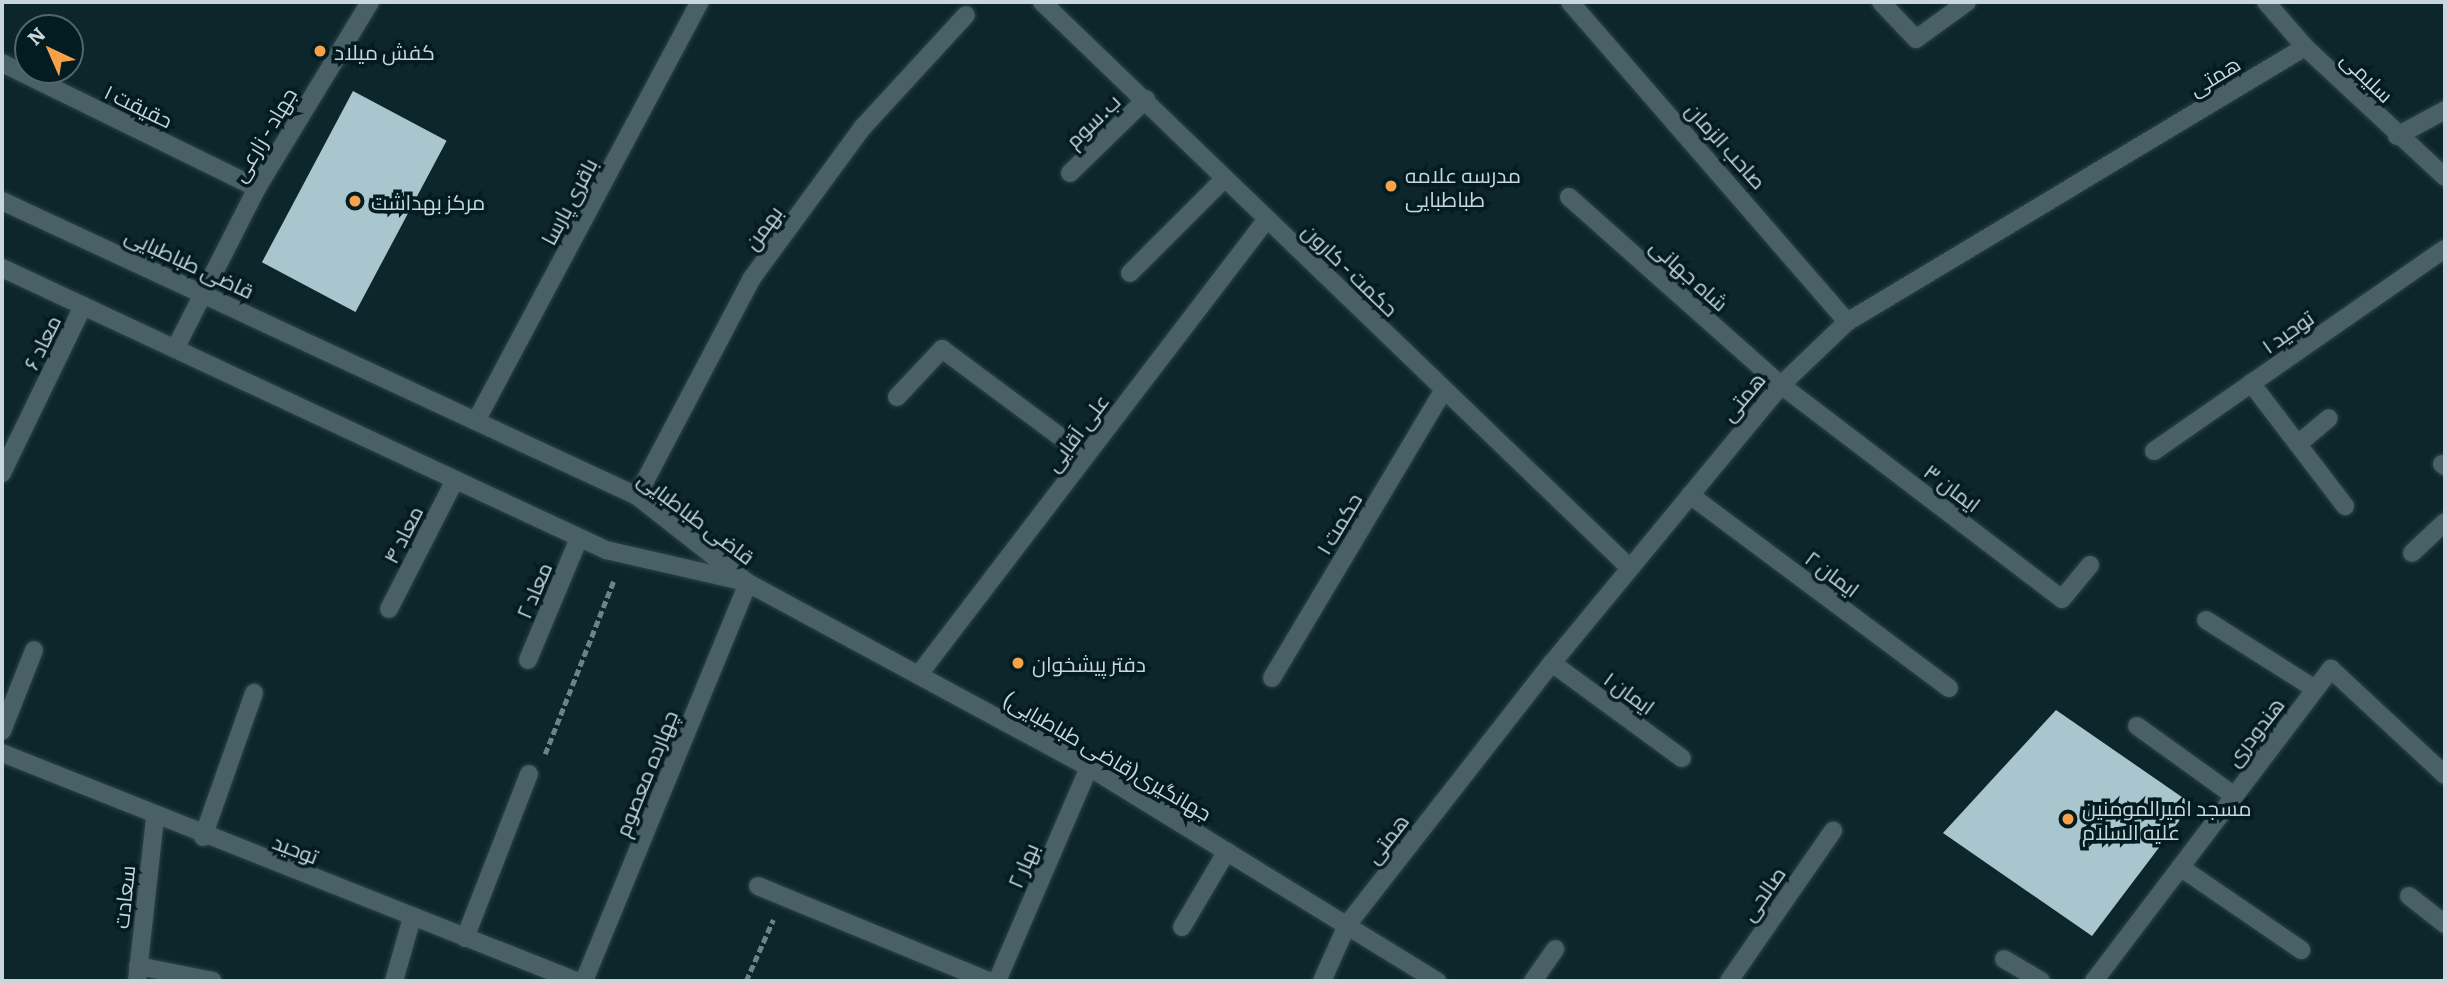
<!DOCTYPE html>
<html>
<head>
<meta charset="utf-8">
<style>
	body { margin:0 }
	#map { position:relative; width:2447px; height:983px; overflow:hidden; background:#0c262c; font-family:Literata,Cairo,serif }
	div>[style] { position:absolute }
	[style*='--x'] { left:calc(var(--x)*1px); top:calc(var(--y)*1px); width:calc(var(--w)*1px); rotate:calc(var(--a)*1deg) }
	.building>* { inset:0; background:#a9c6ce; transform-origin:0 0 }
	.path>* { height:4.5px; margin-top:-2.25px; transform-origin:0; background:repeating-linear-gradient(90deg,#6d8287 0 7px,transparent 0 10.5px) }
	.roads { filter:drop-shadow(0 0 2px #2a4248) drop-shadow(0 0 2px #2a4248) }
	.minor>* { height:18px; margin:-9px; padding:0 9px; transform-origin:9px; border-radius:9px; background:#486066 }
	.dots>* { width:19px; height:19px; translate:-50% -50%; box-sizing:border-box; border:4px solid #031c22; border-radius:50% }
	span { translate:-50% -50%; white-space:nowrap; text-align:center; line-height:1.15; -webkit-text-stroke:7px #031c22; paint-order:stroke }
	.poi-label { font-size:21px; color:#c8d7db }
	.left { translate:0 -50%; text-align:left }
	.street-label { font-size:21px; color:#c8d7db }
	.frame { position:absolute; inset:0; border:4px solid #c8d7db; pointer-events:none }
	.north { position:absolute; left:14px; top:14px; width:70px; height:70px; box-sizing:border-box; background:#031c22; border:2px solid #52676c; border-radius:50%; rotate:316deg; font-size:19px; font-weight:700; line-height:28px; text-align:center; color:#c8d7db }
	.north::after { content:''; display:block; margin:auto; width:24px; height:32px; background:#f7a148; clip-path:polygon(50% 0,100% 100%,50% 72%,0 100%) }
</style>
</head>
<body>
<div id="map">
	<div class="building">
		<div style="left:353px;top:91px;width:106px;height:194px;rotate:28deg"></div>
		<div style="clip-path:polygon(2056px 710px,2192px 804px,2092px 936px,1943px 833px)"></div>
	</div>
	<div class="path">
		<div style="--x:545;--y:754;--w:187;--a:-68.4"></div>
		<div style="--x:746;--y:981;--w:67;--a:-66.1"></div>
	</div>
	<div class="roads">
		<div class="minor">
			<div style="--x:1042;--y:2;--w:816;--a:43.91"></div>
			<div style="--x:1570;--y:2;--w:423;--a:49.1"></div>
			<div style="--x:1881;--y:2;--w:51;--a:46.6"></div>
			<div style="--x:1916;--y:39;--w:63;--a:-36"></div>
			<div style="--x:2266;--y:2;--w:60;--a:49.1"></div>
			<div style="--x:2305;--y:47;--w:191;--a:42.9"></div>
			<div style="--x:2;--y:63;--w:284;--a:26.1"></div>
			<div style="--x:2397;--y:136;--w:55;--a:-28.4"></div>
			<div style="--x:1070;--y:173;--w:106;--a:-44.2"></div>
			<div style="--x:1569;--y:197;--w:283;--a:41.6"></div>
			<div style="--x:1781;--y:385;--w:353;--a:37.3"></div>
			<div style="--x:2062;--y:599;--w:44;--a:-50.5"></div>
			<div style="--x:2;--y:201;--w:700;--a:24.92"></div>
			<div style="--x:637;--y:496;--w:141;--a:38.1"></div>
			<div style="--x:748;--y:583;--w:387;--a:28.4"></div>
			<div style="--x:1089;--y:767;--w:409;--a:31.6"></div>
			<div style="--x:2;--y:268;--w:667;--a:25.03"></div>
			<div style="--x:606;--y:550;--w:139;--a:12.9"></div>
			<div style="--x:1130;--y:273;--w:134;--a:-45"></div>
			<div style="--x:175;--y:349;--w:181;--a:-63"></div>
			<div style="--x:257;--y:188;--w:218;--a:-58.7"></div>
			<div style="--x:2251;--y:383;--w:155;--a:52.6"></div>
			<div style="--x:897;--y:397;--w:66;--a:-46.8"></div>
			<div style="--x:942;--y:349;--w:179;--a:36.6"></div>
			<div style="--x:476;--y:421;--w:475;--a:-61.9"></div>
			<div style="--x:2298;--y:444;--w:40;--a:-40"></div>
			<div style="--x:2154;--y:451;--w:354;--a:-34.8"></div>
			<div style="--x:2442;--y:464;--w:4;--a:34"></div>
			<div style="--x:2;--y:473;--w:186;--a:-64.1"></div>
			<div style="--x:1690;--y:495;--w:323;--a:36.7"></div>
			<div style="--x:637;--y:496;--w:246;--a:-62.2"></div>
			<div style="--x:752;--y:278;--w:187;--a:-53.7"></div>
			<div style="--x:863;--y:127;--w:152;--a:-47.4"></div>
			<div style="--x:2412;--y:553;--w:45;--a:-43.2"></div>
			<div style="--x:389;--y:609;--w:145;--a:-62.9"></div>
			<div style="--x:2206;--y:620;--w:129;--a:32.3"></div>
			<div style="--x:528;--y:660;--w:132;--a:-67.3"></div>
			<div style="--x:1552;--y:663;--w:161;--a:36.2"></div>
			<div style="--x:920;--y:673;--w:571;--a:-52.61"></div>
			<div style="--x:1272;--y:678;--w:334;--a:-59.2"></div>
			<div style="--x:2137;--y:726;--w:118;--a:35.7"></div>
			<div style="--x:2;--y:731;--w:87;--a:-68.4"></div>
			<div style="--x:2;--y:753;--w:618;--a:21.66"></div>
			<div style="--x:203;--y:837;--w:153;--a:-70.5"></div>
			<div style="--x:2180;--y:867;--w:147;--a:34.4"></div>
			<div style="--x:758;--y:886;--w:249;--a:22.4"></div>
			<div style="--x:2409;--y:896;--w:46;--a:37.9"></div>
			<div style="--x:1182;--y:927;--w:88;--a:-59.4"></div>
			<div style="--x:465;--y:938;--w:176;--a:-68.7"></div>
			<div style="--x:2004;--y:959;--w:43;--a:30.7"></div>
			<div style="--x:138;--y:966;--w:76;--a:11.3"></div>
			<div style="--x:137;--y:981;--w:164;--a:-83.7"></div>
			<div style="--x:394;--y:981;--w:66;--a:-74.1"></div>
			<div style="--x:584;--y:981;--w:430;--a:-67.6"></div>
			<div style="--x:997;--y:981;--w:233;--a:-66.7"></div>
			<div style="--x:1322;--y:981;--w:61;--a:-65.9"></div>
			<div style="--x:1347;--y:925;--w:333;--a:-52"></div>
			<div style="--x:1552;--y:663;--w:360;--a:-50.5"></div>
			<div style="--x:1781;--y:385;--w:91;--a:-43.7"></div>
			<div style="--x:1847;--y:322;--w:534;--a:-30.98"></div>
			<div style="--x:1533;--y:981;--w:39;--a:-55"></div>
			<div style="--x:1729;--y:981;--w:183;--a:-55.3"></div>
			<div style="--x:2094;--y:981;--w:392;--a:-52.8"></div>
			<div style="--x:2331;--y:669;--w:156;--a:42.9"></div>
		</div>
	</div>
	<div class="dots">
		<div style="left:320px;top:51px;background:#f7a148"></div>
		<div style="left:1391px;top:186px;background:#f7a148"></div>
		<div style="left:355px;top:201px;background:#f7a148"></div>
		<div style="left:1018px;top:663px;background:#f7a148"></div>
		<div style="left:2068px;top:819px;background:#f7a148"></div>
	</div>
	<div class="poi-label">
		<span class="left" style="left:334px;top:51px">کفش میلاد</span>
		<span class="left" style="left:1405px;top:186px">مدرسه علامه<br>طباطبایی</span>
		<span class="left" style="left:371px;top:201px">مرکز بهداشت</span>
		<span class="left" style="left:1032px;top:663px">دفتر پیشخوان</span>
		<span class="left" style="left:2082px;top:819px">مسجد امیرالمومنین<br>علیه السلام</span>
	</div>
	<div class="street-label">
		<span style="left:2214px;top:75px;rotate:-31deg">همتی</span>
		<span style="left:2368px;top:76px;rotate:44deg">سلیمی</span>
		<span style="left:139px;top:105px;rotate:26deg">حقیقت ۱</span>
		<span style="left:1092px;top:120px;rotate:-44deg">ب.سوم</span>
		<span style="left:263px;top:134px;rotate:-59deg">جهاد - زارعی</span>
		<span style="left:1727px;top:145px;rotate:48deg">صاحب الزمان</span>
		<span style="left:568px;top:201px;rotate:-62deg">باقری پارسا</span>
		<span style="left:762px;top:227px;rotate:-54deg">بهمن</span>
		<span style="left:190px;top:262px;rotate:25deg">قاضی طباطبایی</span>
		<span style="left:1351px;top:269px;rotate:44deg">حکمت - کارون</span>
		<span style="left:1690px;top:274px;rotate:42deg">شاه جهانی</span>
		<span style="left:2287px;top:331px;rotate:-35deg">توحید ۱</span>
		<span style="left:41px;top:342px;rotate:-64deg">معاد ۶</span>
		<span style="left:1742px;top:396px;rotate:-50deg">همتی</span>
		<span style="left:1076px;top:432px;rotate:-53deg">علی آقایی</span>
		<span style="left:1953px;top:487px;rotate:37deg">ایمان ۳</span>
		<span style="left:697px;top:517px;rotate:37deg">قاضی طباطبایی</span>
		<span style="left:1338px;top:523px;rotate:-59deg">حکمت ۱</span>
		<span style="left:402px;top:534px;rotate:-63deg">معاد ۴</span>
		<span style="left:1833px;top:573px;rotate:37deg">ایمان ۲</span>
		<span style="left:533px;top:590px;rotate:-67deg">معاد ۲</span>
		<span style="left:1630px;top:692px;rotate:36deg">ایمان ۱</span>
		<span style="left:2254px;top:731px;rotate:-52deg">هندودری</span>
		<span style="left:1108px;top:755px;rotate:30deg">جهانگیری(قاضی طباطبایی)</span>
		<span style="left:645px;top:773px;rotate:-68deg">چهارده معصوم</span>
		<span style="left:1386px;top:838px;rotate:-52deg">همتی</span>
		<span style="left:296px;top:848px;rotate:21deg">توحید</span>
		<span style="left:1022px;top:865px;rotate:-67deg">بهار ۲</span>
		<span style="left:1762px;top:893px;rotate:-55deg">صالحی</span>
		<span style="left:123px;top:897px;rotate:-84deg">سعادت</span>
	</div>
	<div class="frame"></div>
	<div class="north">N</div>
</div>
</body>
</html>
